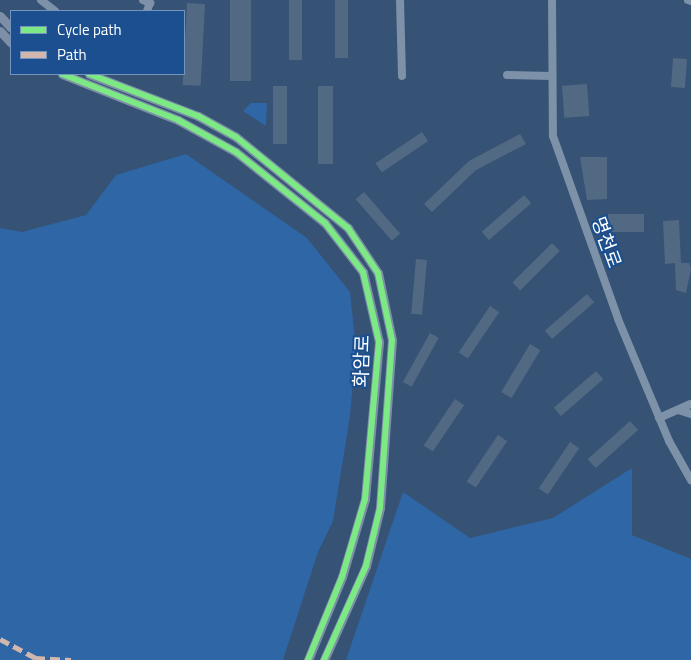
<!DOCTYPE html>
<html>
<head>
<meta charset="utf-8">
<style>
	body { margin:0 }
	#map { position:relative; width:691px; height:660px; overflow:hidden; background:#365274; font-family:"Titillium Web","Noto Sans KR",sans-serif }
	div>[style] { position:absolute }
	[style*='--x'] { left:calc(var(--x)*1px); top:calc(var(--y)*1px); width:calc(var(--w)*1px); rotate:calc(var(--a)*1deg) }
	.green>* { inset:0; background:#2f66a5 }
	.building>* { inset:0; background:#526984; transform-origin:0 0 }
	.minor>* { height:8px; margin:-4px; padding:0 4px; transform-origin:4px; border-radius:4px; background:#7d92a8 }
	.major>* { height:9px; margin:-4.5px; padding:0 4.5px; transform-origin:4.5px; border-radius:4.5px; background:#7d8ea7 }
	.quiet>* { height:5px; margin-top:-2.5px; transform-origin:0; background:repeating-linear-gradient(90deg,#d1b7ad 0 10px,transparent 0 15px) }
	.cycleway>* { height:6px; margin:-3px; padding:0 3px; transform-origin:3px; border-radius:3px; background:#7ce984 }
	span { translate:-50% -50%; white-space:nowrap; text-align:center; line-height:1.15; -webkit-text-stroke:4px #1b4f8f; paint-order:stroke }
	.street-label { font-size:19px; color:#fff }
	.legend { position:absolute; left:10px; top:10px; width:175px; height:65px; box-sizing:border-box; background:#1b4f8f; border:1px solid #7695bc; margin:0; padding:6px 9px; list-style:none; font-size:15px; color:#fff }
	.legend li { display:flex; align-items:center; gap:10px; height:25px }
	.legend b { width:25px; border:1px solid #7695bc }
</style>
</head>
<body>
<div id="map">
	<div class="green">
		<div style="clip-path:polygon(251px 103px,267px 103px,266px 126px,243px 111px)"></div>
		<div style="clip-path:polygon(186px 154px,307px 238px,350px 292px,356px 349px,350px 416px,333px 521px,318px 552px,283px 660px,0 660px,0 228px,22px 232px,86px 215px,116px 175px)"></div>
		<div style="clip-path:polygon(632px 468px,632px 535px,691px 559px,691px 660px,346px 660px,403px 492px,470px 538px,553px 518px)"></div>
	</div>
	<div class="building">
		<div style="left:230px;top:0;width:21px;height:81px"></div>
		<div style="left:289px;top:0;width:13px;height:60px"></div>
		<div style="left:335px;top:0;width:13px;height:58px"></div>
		<div style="left:187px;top:3px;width:18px;height:82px;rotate:3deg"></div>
		<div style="left:673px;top:58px;width:14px;height:29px;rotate:4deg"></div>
		<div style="left:587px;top:84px;width:32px;height:25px;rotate:86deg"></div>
		<div style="left:273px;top:86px;width:14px;height:58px"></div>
		<div style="left:318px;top:86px;width:15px;height:78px"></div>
		<div style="left:422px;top:132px;width:11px;height:56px;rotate:56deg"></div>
		<div style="clip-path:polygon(520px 134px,526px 144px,476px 170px,432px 212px,424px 204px,469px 161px)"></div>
		<div style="clip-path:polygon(580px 157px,607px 157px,607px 199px,587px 200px)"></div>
		<div style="left:364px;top:192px;width:55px;height:11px;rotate:49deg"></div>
		<div style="left:524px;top:195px;width:11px;height:56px;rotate:49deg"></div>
		<div style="left:644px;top:214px;width:18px;height:36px;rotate:90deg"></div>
		<div style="clip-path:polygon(679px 220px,681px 263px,689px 263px,691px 269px,686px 293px,676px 290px,675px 263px,665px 264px,663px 221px)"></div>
		<div style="left:552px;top:243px;width:11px;height:56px;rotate:45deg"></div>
		<div style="left:416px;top:259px;width:11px;height:55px;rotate:5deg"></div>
		<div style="left:587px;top:294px;width:11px;height:56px;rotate:49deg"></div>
		<div style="left:490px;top:306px;width:11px;height:56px;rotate:34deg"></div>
		<div style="left:430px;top:333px;width:10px;height:56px;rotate:29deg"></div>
		<div style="left:530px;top:344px;width:12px;height:56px;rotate:31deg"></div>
		<div style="left:596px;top:371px;width:11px;height:56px;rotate:49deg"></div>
		<div style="left:455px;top:399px;width:11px;height:56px;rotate:34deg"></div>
		<div style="left:630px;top:421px;width:12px;height:57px;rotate:48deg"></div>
		<div style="left:498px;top:435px;width:11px;height:56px;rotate:34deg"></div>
		<div style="left:570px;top:442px;width:11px;height:56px;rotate:34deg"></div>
	</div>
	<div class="minor">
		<div style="--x:41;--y:0;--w:18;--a:38"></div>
		<div style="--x:143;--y:0;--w:8;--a:23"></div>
		<div style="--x:150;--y:3;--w:9;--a:111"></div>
		<div style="--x:400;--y:0;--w:76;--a:88.5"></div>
		<div style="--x:552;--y:0;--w:136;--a:89.6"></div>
		<div style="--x:553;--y:136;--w:194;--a:70.4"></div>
		<div style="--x:618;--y:319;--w:132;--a:67.3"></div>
		<div style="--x:669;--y:441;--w:45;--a:60.6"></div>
		<div style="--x:688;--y:0;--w:3;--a:18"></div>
		<div style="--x:507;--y:75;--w:44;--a:1.3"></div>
		<div style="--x:678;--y:410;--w:14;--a:17"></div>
		<div style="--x:659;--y:418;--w:35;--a:-24"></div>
	</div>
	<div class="major">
		<div style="--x:0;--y:16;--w:16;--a:47"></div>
		<div style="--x:0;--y:31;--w:16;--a:47"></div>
		<div style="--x:62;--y:74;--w:125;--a:21.6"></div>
		<div style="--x:178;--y:120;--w:66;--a:28.9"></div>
		<div style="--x:236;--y:152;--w:114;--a:38.6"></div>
		<div style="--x:325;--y:223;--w:62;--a:52.2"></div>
		<div style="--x:363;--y:272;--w:72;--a:77.1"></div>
		<div style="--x:379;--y:342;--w:158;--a:95.1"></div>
		<div style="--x:365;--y:499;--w:81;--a:106.4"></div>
		<div style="--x:342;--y:577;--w:90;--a:112.3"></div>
		<div style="--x:89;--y:74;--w:117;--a:21.1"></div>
		<div style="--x:198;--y:116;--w:43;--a:28.9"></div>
		<div style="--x:236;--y:137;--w:144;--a:39.1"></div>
		<div style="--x:348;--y:228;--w:54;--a:56.3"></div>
		<div style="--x:378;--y:273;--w:68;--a:78.2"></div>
		<div style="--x:392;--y:340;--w:168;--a:94.1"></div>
		<div style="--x:380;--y:508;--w:60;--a:103.6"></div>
		<div style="--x:366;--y:566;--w:103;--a:114.1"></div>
	</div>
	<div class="quiet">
		<div style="--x:0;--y:639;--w:40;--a:28"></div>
		<div style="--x:35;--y:658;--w:36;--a:3"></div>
	</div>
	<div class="cycleway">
		<div style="--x:62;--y:74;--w:125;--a:21.6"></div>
		<div style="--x:178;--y:120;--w:66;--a:28.9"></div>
		<div style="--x:236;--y:152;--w:114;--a:38.6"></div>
		<div style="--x:325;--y:223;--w:62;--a:52.2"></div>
		<div style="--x:363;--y:272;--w:72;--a:77.1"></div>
		<div style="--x:379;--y:342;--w:158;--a:95.1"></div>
		<div style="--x:365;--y:499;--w:81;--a:106.4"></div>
		<div style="--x:342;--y:577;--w:90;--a:112.3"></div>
		<div style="--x:89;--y:74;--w:117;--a:21.1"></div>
		<div style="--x:198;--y:116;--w:43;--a:28.9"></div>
		<div style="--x:236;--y:137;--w:144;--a:39.1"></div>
		<div style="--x:348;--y:228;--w:54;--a:56.3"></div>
		<div style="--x:378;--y:273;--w:68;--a:78.2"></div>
		<div style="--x:392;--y:340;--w:168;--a:94.1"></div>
		<div style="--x:380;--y:508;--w:60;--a:103.6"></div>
		<div style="--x:366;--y:566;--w:103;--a:114.1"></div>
	</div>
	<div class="street-label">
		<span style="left:607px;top:242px;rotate:70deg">명천로</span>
		<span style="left:361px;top:361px;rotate:-88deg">화암로</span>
	</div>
	<ul class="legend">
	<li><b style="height:6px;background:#7ce984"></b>Cycle path</li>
	<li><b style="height:6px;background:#d1b7ad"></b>Path</li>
	</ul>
</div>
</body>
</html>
